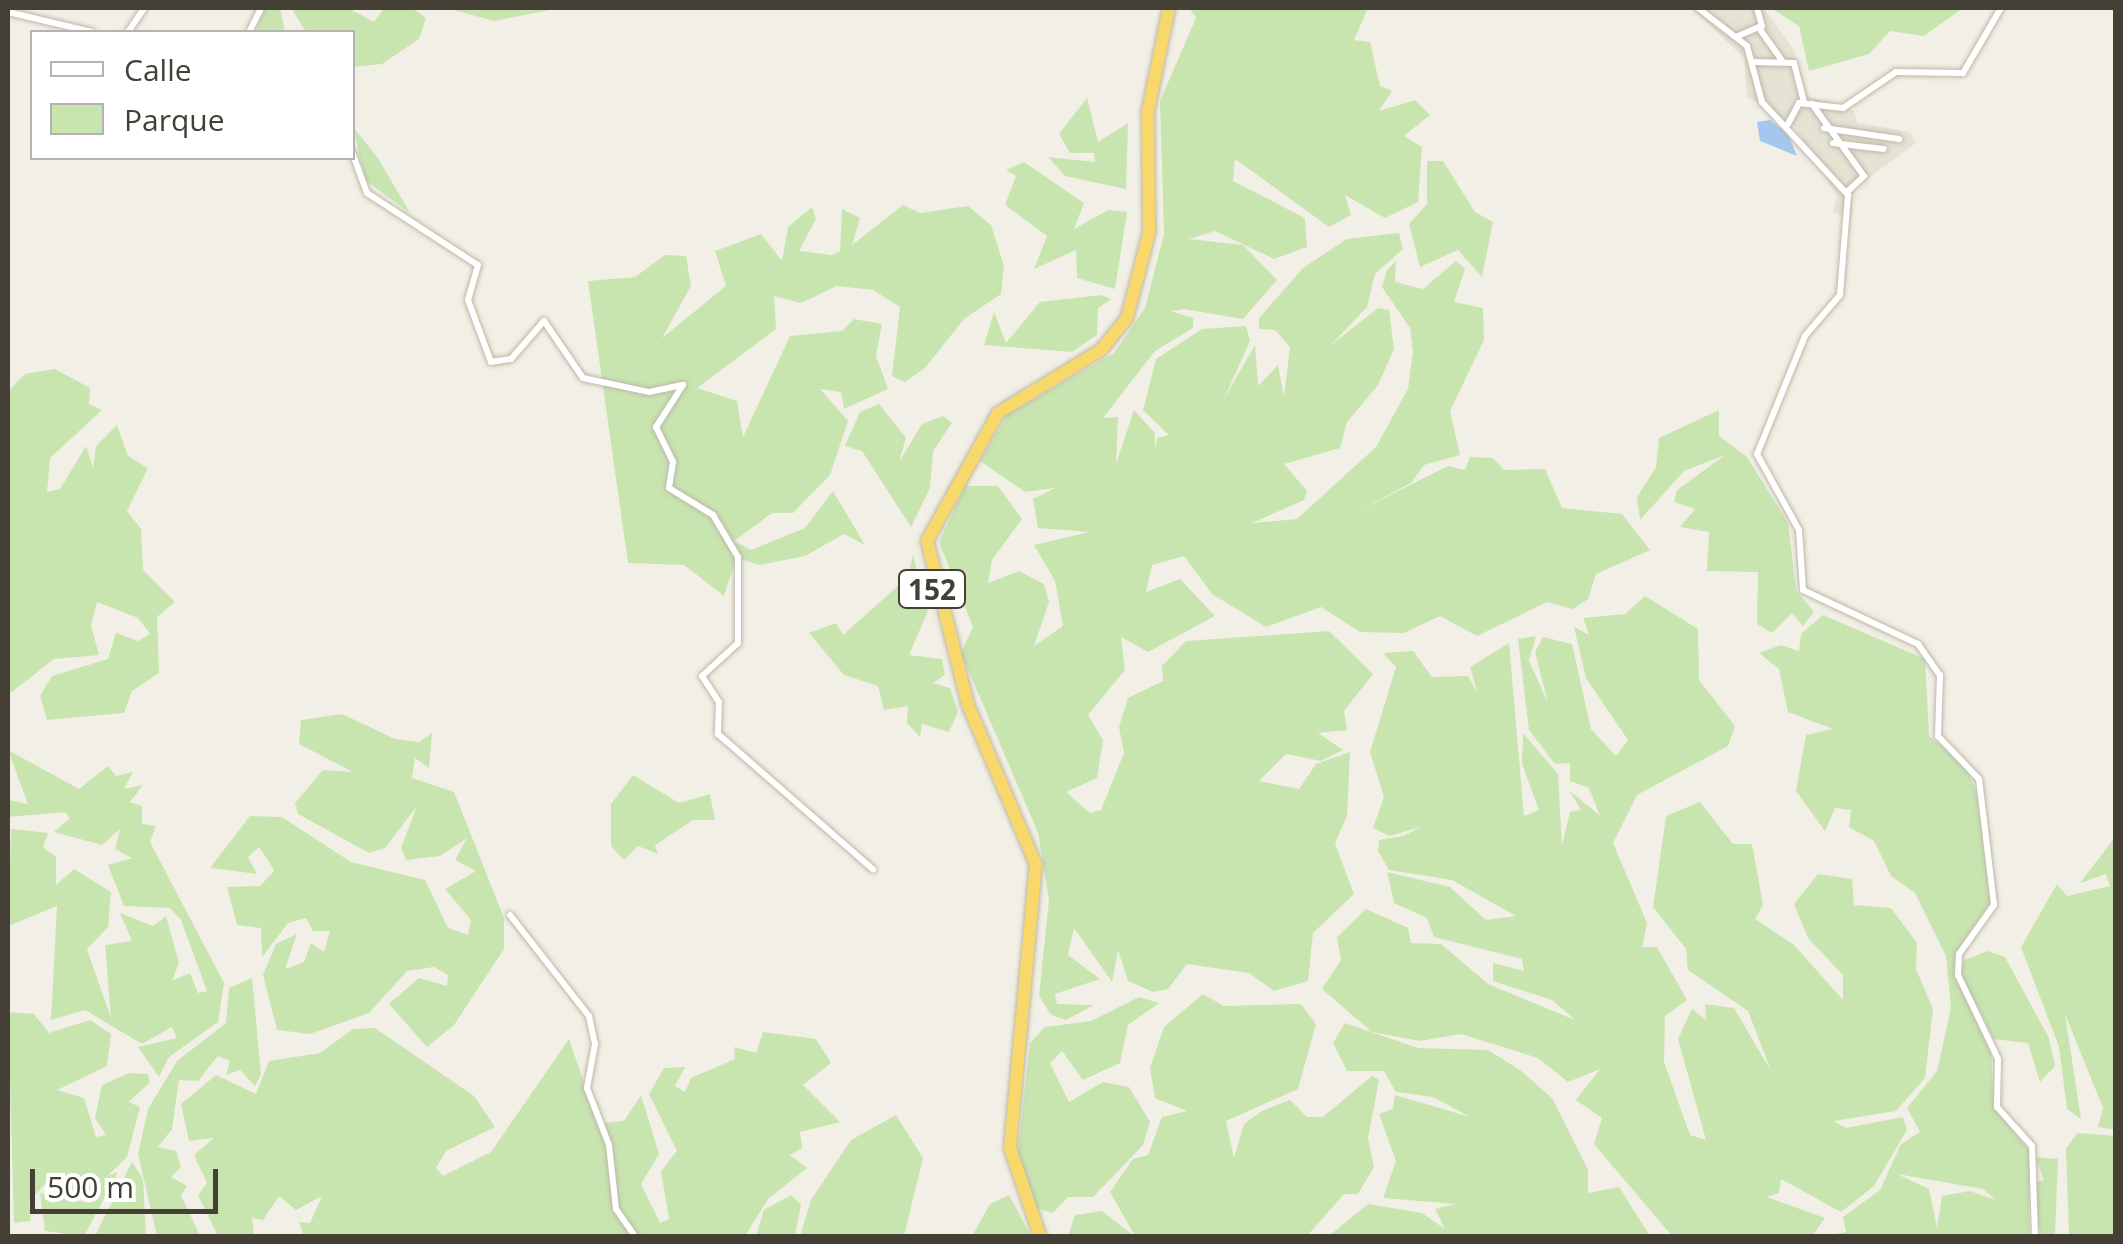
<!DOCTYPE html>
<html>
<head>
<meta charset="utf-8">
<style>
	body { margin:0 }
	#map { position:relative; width:2123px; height:1244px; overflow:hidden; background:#f2f0e6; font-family:"Open Sans",sans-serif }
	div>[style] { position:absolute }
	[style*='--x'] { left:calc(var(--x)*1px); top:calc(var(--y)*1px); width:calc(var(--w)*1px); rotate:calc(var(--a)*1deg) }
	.residential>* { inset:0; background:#e6e2d4 }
	.green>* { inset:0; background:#c8e5b0 }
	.water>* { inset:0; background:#a4c8ed }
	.roads { filter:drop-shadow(0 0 2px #bdb8a9) drop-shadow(0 0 2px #bdb8a9) }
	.minor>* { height:6px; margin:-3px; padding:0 3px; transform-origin:3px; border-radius:3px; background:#fff }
	.highway>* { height:12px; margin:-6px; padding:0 6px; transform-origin:6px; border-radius:6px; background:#f8d86b }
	span { translate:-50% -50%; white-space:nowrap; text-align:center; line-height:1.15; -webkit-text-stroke:9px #fff; paint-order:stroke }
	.shield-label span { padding:2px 8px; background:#fff; border:2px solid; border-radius:8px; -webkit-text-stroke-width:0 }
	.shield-label { font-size:28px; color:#454036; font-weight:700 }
	.frame { position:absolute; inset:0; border:10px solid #454036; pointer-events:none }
	.legend { position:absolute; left:30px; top:30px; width:325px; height:130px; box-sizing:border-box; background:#fff; border:2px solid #b5b3af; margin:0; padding:12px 18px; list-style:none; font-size:30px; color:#454036 }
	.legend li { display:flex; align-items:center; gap:20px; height:50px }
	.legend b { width:50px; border:2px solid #b5b3af }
	.scale { position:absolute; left:30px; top:1169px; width:188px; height:45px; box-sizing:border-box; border:5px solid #454036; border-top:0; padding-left:12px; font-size:30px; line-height:35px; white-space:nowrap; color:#454036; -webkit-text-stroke:8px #fff; paint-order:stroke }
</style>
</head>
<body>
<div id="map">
	<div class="residential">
		<div style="clip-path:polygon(1692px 8px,1764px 8px,1795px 52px,1807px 96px,1853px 110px,1858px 123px,1910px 132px,1916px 143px,1851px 191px,1852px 218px,1833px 212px,1837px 197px,1815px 157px,1794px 125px,1747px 97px,1744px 58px)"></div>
	</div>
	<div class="green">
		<div style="clip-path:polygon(264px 8px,280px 8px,285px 32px,256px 32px)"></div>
		<div style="clip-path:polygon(291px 8px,348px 8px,374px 22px,384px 8px,413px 8px,426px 18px,419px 39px,382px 64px,353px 67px,352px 32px,306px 32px)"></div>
		<div style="clip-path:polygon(447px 8px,560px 8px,494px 21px)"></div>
		<div style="clip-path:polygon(1189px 8px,1368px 8px,1354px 40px,1370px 42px,1380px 86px,1392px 91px,1379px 111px,1415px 100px,1430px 115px,1404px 136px,1422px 147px,1418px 202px,1385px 218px,1345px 195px,1351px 215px,1329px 227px,1235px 159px,1233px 181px,1305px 218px,1307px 247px,1274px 259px,1215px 231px,1189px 239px,1243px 245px,1277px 280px,1243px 319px,1184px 309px,1171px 311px,1193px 318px,1193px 328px,1155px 351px,1103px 418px,1118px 417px,1116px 464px,1134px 410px,1155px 433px,1155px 450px,1157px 438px,1169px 435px,1143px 410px,1156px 359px,1202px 329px,1246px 326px,1250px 341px,1224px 399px,1255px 345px,1258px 386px,1278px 365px,1284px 397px,1290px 347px,1275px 330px,1259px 329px,1259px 318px,1303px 268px,1347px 239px,1399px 233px,1403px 249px,1375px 274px,1367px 307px,1330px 346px,1378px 308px,1389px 310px,1394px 349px,1378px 385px,1347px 422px,1340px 448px,1284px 464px,1307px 491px,1304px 500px,1252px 523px,1297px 519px,1376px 447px,1408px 389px,1413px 352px,1410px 328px,1382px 287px,1387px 270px,1396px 261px,1395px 282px,1423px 289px,1456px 261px,1465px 269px,1454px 302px,1483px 308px,1484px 340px,1450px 411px,1460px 455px,1424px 465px,1411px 483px,1352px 514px,1448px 466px,1465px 470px,1470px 457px,1493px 458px,1504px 470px,1545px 469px,1562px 508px,1622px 514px,1650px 550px,1596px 574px,1588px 599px,1573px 609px,1547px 602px,1477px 636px,1440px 616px,1404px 633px,1360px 632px,1321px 607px,1266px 627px,1212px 594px,1184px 556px,1152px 565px,1146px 592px,1180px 579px,1215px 616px,1148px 652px,1121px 637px,1125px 670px,1088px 715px,1103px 740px,1097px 778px,1066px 792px,1090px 813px,1101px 810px,1124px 753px,1119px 727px,1128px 698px,1163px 681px,1162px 666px,1186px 641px,1329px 631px,1373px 674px,1344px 711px,1347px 730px,1318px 733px,1343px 750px,1321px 761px,1286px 754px,1259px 781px,1299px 789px,1316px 764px,1350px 752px,1347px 816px,1335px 843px,1354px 894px,1313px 933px,1308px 981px,1274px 991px,1249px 973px,1187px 964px,1168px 989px,1153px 992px,1128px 981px,1118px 950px,1112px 982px,1074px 928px,1068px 955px,1100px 979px,1055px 994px,1057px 1004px,1094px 1005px,1066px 1020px,1051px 1015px,1039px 996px,1049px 900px,1038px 833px,961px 653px,973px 627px,939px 542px,965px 486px,998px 486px,1022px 519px,992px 560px,988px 583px,1019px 571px,1044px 584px,1049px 602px,1034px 646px,1063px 626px,1055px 581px,1034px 545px,1089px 532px,1038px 528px,1033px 499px,1055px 488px,1025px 492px,980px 461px,1007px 415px,1114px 353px,1145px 308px,1164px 234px,1160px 101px,1196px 18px)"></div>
		<div style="clip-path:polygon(1771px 8px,1963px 8px,1924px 36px,1890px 31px,1869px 54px,1809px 71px,1799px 26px)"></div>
		<div style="clip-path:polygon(1087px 98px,1098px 142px,1128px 123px,1126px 189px,1065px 176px,1048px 157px,1095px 162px,1094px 153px,1070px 153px,1059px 134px)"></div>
		<div style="clip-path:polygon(353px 127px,378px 158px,410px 213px,365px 180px)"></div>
		<div style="clip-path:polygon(1427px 161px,1443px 161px,1475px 212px,1493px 222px,1482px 277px,1458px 250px,1420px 267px,1409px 224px,1427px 204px)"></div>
		<div style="clip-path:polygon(1024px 162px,1084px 203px,1074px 229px,1108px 210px,1127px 212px,1115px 289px,1077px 278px,1076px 250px,1034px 269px,1047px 236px,1005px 205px,1016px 176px,1006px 170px)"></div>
		<div style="clip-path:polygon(903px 205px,920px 213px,968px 206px,991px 225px,1004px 266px,1001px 294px,964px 319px,925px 368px,905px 382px,892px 376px,900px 307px,873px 290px,837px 286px,801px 303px,774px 296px,776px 329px,697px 388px,737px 401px,743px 437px,790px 336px,842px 331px,854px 319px,882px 324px,876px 356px,888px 389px,844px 409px,841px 392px,820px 389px,848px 421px,830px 475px,793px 513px,772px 513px,734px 541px,751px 550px,805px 528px,833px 491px,865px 545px,844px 534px,805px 556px,760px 565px,736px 558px,724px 596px,684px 565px,628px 563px,588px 281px,635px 277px,665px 255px,686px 256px,691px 286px,662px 338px,726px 286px,715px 251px,761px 234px,782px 261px,788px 227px,812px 207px,816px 219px,799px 251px,832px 255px,840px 251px,842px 209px,860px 218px,852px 245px)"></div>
		<div style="clip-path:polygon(1101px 295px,1111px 299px,1098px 308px,1097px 335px,1072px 352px,984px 345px,994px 312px,1006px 343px,1040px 302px)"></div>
		<div style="clip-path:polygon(55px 369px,90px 388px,89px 404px,102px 410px,50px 458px,47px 492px,60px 489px,86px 446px,93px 468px,96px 446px,117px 425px,128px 456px,148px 468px,127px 511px,141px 529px,143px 570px,175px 602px,157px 617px,159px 673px,132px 691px,124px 713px,47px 720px,40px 696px,52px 676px,108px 659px,116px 633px,138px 641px,150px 634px,138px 618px,97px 602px,91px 625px,99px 655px,54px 659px,8px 695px,8px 391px,25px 374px)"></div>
		<div style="clip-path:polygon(879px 404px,906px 438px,899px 462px,922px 424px,943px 416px,952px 423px,933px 451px,930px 488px,911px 527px,862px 451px,845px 446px,860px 412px)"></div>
		<div style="clip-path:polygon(1719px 410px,1719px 436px,1747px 457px,1788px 523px,1796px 590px,1814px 612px,1803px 626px,1792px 613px,1772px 633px,1757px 624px,1758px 572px,1707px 571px,1709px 532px,1680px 527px,1695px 509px,1674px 502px,1677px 490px,1725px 455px,1684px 471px,1640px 520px,1637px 497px,1656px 467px,1659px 438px)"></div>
		<div style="clip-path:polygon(913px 555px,928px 611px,909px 655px,942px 659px,945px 675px,933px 683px,950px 688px,958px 712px,949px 732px,922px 724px,920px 737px,907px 723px,908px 706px,884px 710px,878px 686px,844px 675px,809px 633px,836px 623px,843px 635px,908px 577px)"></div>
		<div style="clip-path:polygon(1645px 596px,1698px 629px,1699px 680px,1735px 726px,1728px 746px,1637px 795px,1613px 843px,1647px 923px,1642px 947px,1657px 947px,1687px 1000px,1665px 1016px,1664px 1062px,1690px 1135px,1706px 1140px,1678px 1039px,1692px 1009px,1706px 1020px,1705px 1004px,1734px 1008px,1771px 1071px,1748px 1011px,1688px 970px,1686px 949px,1653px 907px,1666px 816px,1700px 802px,1733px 844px,1752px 844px,1763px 905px,1755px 919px,1794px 945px,1843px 1000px,1843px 975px,1808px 938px,1794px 904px,1818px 874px,1852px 879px,1854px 905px,1891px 908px,1917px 943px,1916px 969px,1933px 1009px,1925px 1078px,1896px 1111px,1834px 1121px,1846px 1128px,1903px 1117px,1907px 1130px,1874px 1186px,1841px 1212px,1781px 1179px,1779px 1193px,1767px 1197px,1825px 1218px,1812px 1236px,1672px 1236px,1594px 1144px,1602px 1118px,1576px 1100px,1600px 1069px,1568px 1082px,1538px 1058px,1461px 1034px,1420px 1041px,1372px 1032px,1322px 989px,1341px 960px,1337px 937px,1366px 909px,1408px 928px,1411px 943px,1441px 944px,1488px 984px,1575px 1020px,1552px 1000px,1493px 981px,1493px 963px,1524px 971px,1522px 959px,1434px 937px,1427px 918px,1394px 903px,1387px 872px,1450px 887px,1486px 920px,1516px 916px,1452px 880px,1389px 870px,1378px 851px,1379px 840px,1403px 836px,1421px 827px,1389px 836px,1373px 828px,1384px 797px,1370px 752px,1396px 667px,1383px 653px,1413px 651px,1432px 677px,1468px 676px,1478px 694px,1470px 667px,1509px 643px,1524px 816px,1539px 810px,1522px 764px,1523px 733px,1558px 774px,1562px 845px,1570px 812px,1581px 810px,1569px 790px,1600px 816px,1589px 788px,1570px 781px,1570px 763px,1555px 764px,1529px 730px,1518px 639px,1536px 636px,1529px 661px,1548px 703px,1535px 652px,1543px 637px,1572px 644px,1591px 729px,1616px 756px,1628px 740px,1586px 678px,1574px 627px,1589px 635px,1583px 618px,1625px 614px)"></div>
		<div style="clip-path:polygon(evenodd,1823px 615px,1925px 659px,1929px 736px,1966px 767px,1976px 791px,1991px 902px,1957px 951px,1957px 981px,1991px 1051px,1994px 1107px,2030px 1152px,2029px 1236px,1825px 1236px,1846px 1232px,1843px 1217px,1880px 1190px,1901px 1144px,1920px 1132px,1907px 1108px,1937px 1071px,1951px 1008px,1946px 956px,1915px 893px,1891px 876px,1874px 841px,1849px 827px,1851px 810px,1835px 808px,1825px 831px,1796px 791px,1806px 735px,1833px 729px,1788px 712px,1779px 669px,1759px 653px,1781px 645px,1799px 651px,1801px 634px,1823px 615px,1897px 1174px,1983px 1189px,1996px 1200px,1970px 1191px,1942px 1196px,1937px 1228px,1929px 1189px,1897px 1174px)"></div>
		<div style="clip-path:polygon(342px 714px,395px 739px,419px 742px,432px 733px,429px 768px,415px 758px,412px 778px,454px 792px,504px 918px,504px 949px,454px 1025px,427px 1047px,389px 1004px,419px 978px,447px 986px,448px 975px,434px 967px,407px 971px,369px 1013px,310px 1034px,277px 1030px,263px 975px,276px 944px,297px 934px,285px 969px,304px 962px,311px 943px,324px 952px,330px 931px,313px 931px,306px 918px,288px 923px,262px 957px,261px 928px,237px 925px,227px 887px,260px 886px,274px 871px,268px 860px,259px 847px,248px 857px,257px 874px,210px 868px,250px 816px,282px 817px,351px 862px,425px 880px,448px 928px,468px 935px,471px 920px,445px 889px,476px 871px,455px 860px,467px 838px,440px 856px,406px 860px,401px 848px,417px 806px,385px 848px,369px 853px,298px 814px,295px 803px,323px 770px,353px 772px,299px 744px,301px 720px)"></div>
		<div style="clip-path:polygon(8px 750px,79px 789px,108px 766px,116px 776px,133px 772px,124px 789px,143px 785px,130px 802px,142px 806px,142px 824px,156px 826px,150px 842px,224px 983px,218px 1022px,169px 1057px,159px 1077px,138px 1047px,177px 1038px,172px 1027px,142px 1044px,85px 1010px,51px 1020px,57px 906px,8px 926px,11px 829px,48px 833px,43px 847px,56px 857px,56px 885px,74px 869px,111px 892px,108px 927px,87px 949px,111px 1018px,105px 945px,132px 941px,120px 913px,153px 926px,166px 916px,179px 963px,172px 981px,190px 973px,198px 993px,207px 991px,181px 920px,170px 908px,124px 906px,108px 865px,132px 858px,115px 849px,120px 829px,102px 845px,54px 832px,70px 818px,65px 812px,8px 817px,8px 800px,28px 804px)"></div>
		<div style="clip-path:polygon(633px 775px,679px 803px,710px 794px,715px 820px,693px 820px,655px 845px,658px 854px,638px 846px,624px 860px,611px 846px,611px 804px)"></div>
		<div style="clip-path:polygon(2115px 837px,2115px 1130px,2098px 1127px,2103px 1108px,2065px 1014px,2081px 1119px,2067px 1109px,2059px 1047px,2021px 947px,2057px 884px,2067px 896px,2110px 886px,2106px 874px,2080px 883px)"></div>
		<div style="clip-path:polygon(1987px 951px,2005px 957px,2049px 1038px,2055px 1066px,2040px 1082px,2028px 1043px,1994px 1039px,1962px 976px,1963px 961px)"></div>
		<div style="clip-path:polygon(252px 978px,261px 1075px,255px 1086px,240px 1070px,226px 1075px,230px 1061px,218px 1056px,198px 1081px,179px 1080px,172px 1129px,158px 1147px,176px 1151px,181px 1167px,171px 1177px,187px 1186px,181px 1195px,200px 1236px,157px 1236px,138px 1154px,148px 1109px,177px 1061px,226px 1023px,229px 988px)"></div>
		<div style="clip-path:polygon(1203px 994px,1224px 1006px,1301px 1004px,1316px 1024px,1298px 1089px,1226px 1121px,1234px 1158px,1244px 1124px,1262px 1111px,1290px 1100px,1307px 1117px,1323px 1117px,1372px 1076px,1379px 1080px,1368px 1138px,1374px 1167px,1358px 1194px,1344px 1194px,1307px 1236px,1135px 1236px,1110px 1192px,1133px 1159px,1148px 1155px,1162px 1117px,1187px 1111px,1155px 1098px,1150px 1068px,1164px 1027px)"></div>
		<div style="clip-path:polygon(1139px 997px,1159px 1003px,1128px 1025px,1120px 1063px,1083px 1080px,1062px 1051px,1050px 1063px,1069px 1102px,1103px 1082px,1129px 1087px,1150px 1122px,1143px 1145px,1093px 1197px,1068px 1197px,1053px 1213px,1035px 1208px,1017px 1160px,1030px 1043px,1045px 1027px,1091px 1021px)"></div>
		<div style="clip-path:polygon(8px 1012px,34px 1014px,49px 1033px,90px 1020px,111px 1034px,107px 1066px,57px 1090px,84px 1098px,96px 1137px,106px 1135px,95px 1118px,102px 1085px,129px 1073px,148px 1074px,150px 1082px,129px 1102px,140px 1107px,127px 1157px,85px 1198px,45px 1184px,29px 1202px,31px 1221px,14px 1223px)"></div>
		<div style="clip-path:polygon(1345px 1023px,1418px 1048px,1488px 1050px,1520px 1070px,1552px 1098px,1588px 1170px,1588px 1193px,1619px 1187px,1650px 1236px,1329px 1236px,1368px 1204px,1422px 1213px,1445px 1229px,1435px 1209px,1456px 1204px,1383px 1198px,1396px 1161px,1379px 1114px,1393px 1109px,1395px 1095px,1470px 1117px,1433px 1097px,1396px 1092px,1384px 1071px,1347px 1071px,1333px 1043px)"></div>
		<div style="clip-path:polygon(375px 1028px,474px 1096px,495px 1127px,446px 1151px,436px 1168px,443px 1176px,491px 1152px,569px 1039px,598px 1124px,624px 1121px,641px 1095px,659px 1154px,641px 1184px,660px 1223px,669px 1219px,661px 1171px,677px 1151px,649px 1094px,664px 1068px,685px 1067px,675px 1086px,685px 1092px,691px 1078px,735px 1059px,734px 1047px,756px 1053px,763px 1032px,816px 1039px,831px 1063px,803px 1085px,840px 1122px,800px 1132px,802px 1148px,790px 1155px,807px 1168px,768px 1199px,745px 1236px,304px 1236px,299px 1222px,310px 1223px,322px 1196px,296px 1210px,279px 1196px,263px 1220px,252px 1218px,254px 1236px,218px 1236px,198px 1195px,207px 1183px,194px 1155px,214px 1138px,189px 1141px,181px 1104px,216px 1075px,256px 1094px,269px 1061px,320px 1053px,353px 1029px)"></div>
		<div style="clip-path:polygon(896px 1115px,923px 1158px,904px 1236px,800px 1236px,811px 1200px,851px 1140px)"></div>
		<div style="clip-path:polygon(2077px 1133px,2115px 1136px,2115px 1236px,2069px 1236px,2066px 1149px)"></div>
		<div style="clip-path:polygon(2035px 1157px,2058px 1159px,2055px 1236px,2041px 1236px,2032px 1183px,2044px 1180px)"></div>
		<div style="clip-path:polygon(132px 1162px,143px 1179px,146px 1236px,95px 1236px)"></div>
		<div style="clip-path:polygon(118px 1172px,84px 1236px,45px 1231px,40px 1193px,90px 1203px,102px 1178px)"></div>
		<div style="clip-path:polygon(791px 1195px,801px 1204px,795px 1236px,756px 1236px,764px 1210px)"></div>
		<div style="clip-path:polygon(1009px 1195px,1031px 1236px,972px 1236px,990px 1204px)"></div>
		<div style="clip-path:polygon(1102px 1211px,1134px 1236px,1068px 1236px,1075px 1215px)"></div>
	</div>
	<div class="water">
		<div style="clip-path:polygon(1770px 120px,1788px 134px,1797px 156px,1760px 141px,1757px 122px)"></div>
	</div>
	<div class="roads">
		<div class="minor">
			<div style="--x:1698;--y:8;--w:62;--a:37.8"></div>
			<div style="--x:1747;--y:46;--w:58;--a:75"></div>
			<div style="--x:1762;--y:102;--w:127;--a:47.2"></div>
			<div style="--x:1848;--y:195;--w:100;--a:94.6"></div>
			<div style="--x:1840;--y:295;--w:54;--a:130.5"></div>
			<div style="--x:1805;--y:336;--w:127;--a:112.1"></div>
			<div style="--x:1757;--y:454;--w:87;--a:61.1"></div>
			<div style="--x:1799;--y:530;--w:60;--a:86.2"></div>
			<div style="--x:1803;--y:590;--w:127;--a:25.2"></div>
			<div style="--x:1918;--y:644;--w:38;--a:55"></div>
			<div style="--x:1940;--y:675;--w:61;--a:91.9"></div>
			<div style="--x:1938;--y:736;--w:59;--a:46.4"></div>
			<div style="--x:1979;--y:779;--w:127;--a:83.2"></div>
			<div style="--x:1994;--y:905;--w:60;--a:125.5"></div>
			<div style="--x:1959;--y:954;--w:21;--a:93"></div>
			<div style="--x:1958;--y:975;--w:93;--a:64.5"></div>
			<div style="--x:1998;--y:1059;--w:48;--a:91.2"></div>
			<div style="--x:1997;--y:1107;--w:52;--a:48.1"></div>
			<div style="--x:2032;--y:1146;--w:90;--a:88.1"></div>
			<div style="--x:8;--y:12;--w:86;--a:13.4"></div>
			<div style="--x:1759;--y:28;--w:42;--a:54.8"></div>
			<div style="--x:128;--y:32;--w:29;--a:-56"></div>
			<div style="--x:249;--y:32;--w:27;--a:-63"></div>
			<div style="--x:1738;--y:36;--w:26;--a:-23"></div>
			<div style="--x:1762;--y:26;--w:19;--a:-106"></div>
			<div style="--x:1754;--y:62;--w:40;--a:1.4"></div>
			<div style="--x:1794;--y:63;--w:40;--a:75.6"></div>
			<div style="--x:1812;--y:104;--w:89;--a:54.2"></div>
			<div style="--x:1864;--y:176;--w:23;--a:137"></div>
			<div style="--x:1788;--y:124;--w:24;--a:-62"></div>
			<div style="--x:1799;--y:103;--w:44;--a:6.5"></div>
			<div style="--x:1843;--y:108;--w:64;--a:-34.2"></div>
			<div style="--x:1896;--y:72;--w:67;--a:0.9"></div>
			<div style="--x:1963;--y:73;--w:75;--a:-59.7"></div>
			<div style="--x:1824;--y:128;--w:76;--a:8.3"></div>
			<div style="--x:1833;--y:143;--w:51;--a:6.7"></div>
			<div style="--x:352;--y:152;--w:44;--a:69.9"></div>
			<div style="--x:367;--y:193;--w:132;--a:33"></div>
			<div style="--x:478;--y:265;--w:36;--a:106"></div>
			<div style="--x:468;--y:300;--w:66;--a:69.6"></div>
			<div style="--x:491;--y:362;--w:20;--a:-9"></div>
			<div style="--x:511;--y:359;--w:50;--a:-49"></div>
			<div style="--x:544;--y:321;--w:69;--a:55.6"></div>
			<div style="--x:583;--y:378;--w:67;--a:12"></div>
			<div style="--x:649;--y:392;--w:35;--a:-12"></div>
			<div style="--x:683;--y:385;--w:50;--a:122.7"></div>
			<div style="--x:656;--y:427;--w:39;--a:64"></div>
			<div style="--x:673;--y:462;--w:26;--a:99"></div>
			<div style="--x:669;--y:488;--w:52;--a:31.5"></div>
			<div style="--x:713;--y:515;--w:49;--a:59.2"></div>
			<div style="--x:738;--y:557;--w:86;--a:90"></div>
			<div style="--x:738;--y:643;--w:49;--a:137.5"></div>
			<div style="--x:702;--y:676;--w:31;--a:57"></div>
			<div style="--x:719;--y:702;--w:32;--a:92"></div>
			<div style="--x:718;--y:734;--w:206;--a:41.1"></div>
			<div style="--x:510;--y:915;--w:128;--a:52"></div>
			<div style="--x:589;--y:1016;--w:29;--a:78"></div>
			<div style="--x:595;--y:1044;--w:45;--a:100.3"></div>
			<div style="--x:587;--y:1088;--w:61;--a:68.9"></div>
			<div style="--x:609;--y:1145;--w:64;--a:83.8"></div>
			<div style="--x:616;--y:1209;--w:33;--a:55"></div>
		</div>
		<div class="highway">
			<div style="--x:1040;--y:1236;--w:93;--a:-108.8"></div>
			<div style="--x:1010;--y:1148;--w:284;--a:-84.8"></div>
			<div style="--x:1036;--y:865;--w:174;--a:-113"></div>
			<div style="--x:968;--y:705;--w:169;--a:-104"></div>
			<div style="--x:927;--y:541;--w:146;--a:-61"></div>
			<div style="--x:998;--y:413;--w:121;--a:-31.5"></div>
			<div style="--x:1101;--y:350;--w:41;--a:-50.9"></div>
			<div style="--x:1127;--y:318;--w:88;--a:-75.5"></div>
			<div style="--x:1149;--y:233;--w:122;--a:-90.5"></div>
			<div style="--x:1148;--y:111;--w:105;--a:-78.5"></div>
		</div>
	</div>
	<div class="shield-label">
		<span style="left:932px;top:589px">152</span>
	</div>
	<div class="frame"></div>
	<ul class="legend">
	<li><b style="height:12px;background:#fff"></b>Calle</li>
	<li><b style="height:28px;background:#c8e5b0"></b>Parque</li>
	</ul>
	<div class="scale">500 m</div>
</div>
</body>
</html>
